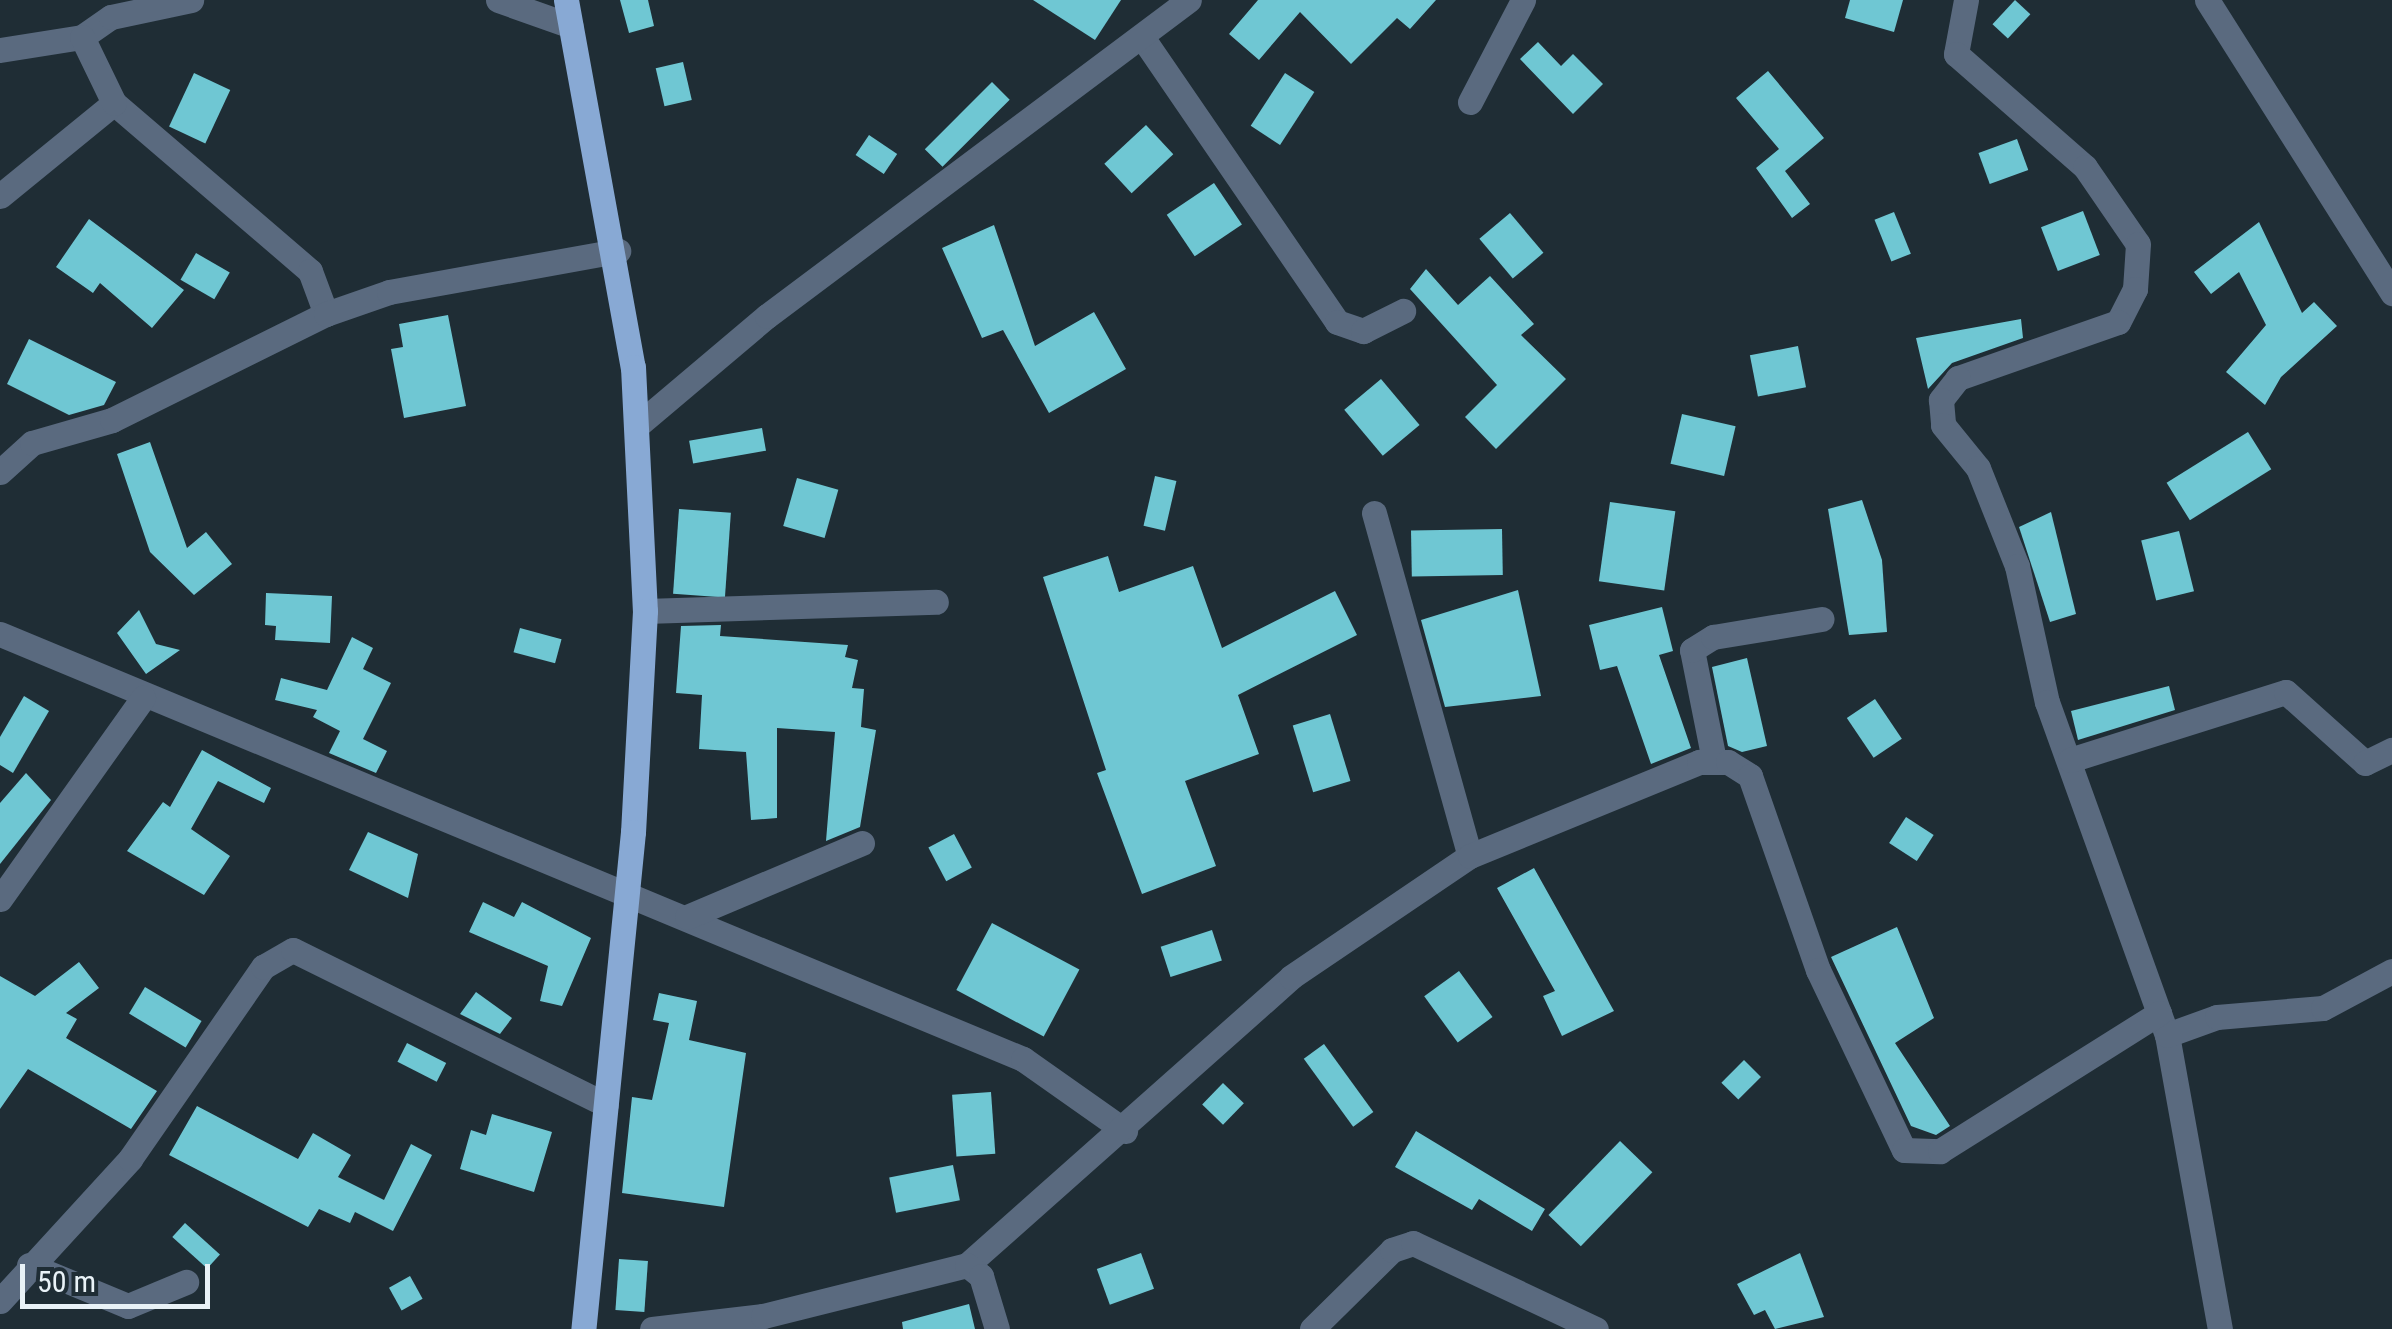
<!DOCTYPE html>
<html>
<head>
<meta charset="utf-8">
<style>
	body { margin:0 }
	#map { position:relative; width:2392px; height:1329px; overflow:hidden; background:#1f2d35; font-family:"Roboto Condensed",sans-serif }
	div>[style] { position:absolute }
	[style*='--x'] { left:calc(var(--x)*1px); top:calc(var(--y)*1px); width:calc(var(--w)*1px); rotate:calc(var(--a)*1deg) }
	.building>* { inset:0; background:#6fc7d3; transform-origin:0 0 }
	.minor>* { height:25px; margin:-12.5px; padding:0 12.5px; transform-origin:12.5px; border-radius:12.5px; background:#5a6a7f }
	.major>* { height:25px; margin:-12.5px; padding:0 12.5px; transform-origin:12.5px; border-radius:12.5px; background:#88a9d4 }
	span { translate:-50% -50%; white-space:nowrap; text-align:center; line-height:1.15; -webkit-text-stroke:10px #1f2d35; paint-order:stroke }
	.scale { position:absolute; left:20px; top:1264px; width:190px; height:45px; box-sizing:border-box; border:5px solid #e9f2f7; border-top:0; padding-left:12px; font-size:30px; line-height:35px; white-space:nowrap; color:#e9f2f7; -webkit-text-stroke:8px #1f2d35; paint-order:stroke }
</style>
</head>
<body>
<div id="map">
	<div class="building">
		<div style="clip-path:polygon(620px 0,648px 0,654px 26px,629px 33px)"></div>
		<div style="clip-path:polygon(1033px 0,1121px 0,1095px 40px)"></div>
		<div style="clip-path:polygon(1258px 0,1436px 0,1410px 29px,1397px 18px,1351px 64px,1300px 12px,1259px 60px,1229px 34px)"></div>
		<div style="clip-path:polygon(1850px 0,1903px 0,1894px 32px,1845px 18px)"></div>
		<div style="left:2015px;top:0;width:21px;height:33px;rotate:43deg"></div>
		<div style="clip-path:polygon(1538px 42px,1561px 66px,1573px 54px,1603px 84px,1573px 114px,1520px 59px)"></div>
		<div style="left:683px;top:62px;width:39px;height:28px;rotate:77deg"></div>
		<div style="clip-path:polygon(1768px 71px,1824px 138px,1785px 171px,1810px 204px,1792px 218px,1756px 168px,1779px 149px,1736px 98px)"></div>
		<div style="left:194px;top:73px;width:40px;height:59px;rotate:25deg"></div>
		<div style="left:1285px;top:73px;width:35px;height:63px;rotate:33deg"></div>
		<div style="left:992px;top:82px;width:25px;height:95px;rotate:45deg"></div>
		<div style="left:1146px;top:125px;width:40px;height:57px;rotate:47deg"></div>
		<div style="left:869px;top:135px;width:34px;height:24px;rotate:34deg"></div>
		<div style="left:2017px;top:139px;width:33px;height:41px;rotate:70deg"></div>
		<div style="left:1214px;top:183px;width:50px;height:57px;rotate:56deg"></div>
		<div style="left:2083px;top:211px;width:47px;height:45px;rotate:69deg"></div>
		<div style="left:1894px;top:212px;width:45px;height:21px;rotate:68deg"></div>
		<div style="left:1510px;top:213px;width:52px;height:40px;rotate:50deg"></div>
		<div style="clip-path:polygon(89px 219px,184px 290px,152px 328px,100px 283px,93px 293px,56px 267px)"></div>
		<div style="clip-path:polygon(2259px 222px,2302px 313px,2314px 302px,2337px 326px,2281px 377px,2265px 405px,2226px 372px,2266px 325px,2239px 272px,2211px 294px,2194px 272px)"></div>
		<div style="clip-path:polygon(994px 225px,1035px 346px,1094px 312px,1126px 369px,1049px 413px,1003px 330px,982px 338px,942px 248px)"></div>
		<div style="left:196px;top:253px;width:39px;height:31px;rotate:30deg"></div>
		<div style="clip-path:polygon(1426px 269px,1458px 305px,1490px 276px,1534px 324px,1521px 335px,1566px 379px,1496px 449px,1465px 417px,1497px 385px,1410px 289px)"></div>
		<div style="clip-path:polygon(448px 315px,466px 406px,404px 418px,391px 349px,403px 347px,399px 324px)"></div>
		<div style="clip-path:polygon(2021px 319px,2023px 338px,1952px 363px,1928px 389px,1916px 338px)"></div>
		<div style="clip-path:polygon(29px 339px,116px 382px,104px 405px,69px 415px,7px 384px)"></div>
		<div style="left:1798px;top:346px;width:42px;height:49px;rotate:79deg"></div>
		<div style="left:1381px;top:379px;width:60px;height:48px;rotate:50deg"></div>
		<div style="left:1682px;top:414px;width:55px;height:51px;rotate:13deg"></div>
		<div style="left:762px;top:428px;width:23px;height:74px;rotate:80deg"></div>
		<div style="left:2248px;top:432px;width:44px;height:96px;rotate:58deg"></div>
		<div style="clip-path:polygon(150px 442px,187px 548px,206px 532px,232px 564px,194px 595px,150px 552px,117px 454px)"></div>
		<div style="left:1155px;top:476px;width:22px;height:51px;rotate:13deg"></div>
		<div style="left:797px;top:478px;width:43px;height:50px;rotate:16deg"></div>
		<div style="clip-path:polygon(1862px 500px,1882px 560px,1887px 632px,1849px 635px,1828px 509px)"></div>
		<div style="left:1610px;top:502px;width:66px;height:80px;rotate:8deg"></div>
		<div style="left:679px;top:509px;width:52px;height:85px;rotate:4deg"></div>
		<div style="clip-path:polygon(2051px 512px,2076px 614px,2050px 622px,2019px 527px)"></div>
		<div style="left:1502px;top:529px;width:46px;height:91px;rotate:89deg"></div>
		<div style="left:2179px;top:531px;width:62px;height:39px;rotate:76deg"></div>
		<div style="clip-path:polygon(1108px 556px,1119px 592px,1193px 566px,1222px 648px,1335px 591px,1357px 635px,1238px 695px,1259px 754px,1185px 781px,1216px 866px,1142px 894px,1097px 773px,1106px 770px,1043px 577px)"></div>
		<div style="clip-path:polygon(1518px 590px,1541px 696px,1445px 707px,1421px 620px)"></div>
		<div style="clip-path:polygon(266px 593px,332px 596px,330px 643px,275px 640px,276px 626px,265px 625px)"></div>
		<div style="clip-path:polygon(1662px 607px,1673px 651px,1659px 655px,1691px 748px,1651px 764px,1617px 666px,1600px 670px,1589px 625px)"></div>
		<div style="clip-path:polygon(139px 610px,156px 644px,180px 650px,146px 674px,117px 633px)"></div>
		<div style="clip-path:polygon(721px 625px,720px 636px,848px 645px,845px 657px,858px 660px,852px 688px,864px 689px,861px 727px,876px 730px,860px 827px,826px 841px,835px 732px,777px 728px,777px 818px,751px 820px,746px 752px,699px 749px,702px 695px,676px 693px,681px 626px)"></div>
		<div style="left:520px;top:628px;width:43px;height:25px;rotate:15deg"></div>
		<div style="clip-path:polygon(352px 637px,373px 648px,363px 669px,391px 683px,363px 739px,387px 751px,376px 773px,329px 753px,340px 731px,313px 717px,317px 710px,275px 700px,281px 678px,327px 690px)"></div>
		<div style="clip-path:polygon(1747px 658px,1767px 746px,1742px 752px,1728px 746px,1712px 667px)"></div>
		<div style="clip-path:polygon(2169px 686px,2175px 710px,2078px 740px,2071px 711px)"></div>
		<div style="clip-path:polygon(24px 696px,49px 711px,13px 773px,0 765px,0 737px)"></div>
		<div style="left:1875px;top:699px;width:48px;height:34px;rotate:56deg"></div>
		<div style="left:1330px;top:714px;width:70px;height:39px;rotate:73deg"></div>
		<div style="clip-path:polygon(202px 750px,271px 788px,264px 803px,218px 781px,191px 829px,230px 856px,204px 895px,127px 851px,163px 802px,170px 807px)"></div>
		<div style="clip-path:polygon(26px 773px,51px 800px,0 864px,0 803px)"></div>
		<div style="left:1906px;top:817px;width:33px;height:31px;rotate:33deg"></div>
		<div style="clip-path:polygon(368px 832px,418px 854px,408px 898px,349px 870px)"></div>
		<div style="left:954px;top:834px;width:38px;height:29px;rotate:62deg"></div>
		<div style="clip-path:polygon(1534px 868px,1614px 1011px,1562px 1036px,1543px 996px,1555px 991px,1497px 888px)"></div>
		<div style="clip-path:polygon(483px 902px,514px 917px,522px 902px,591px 938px,562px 1006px,540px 1001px,548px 966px,469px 932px)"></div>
		<div style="left:992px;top:923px;width:99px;height:76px;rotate:28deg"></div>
		<div style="clip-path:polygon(1897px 927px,1934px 1018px,1895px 1043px,1950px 1126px,1936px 1135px,1911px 1126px,1831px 957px)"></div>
		<div style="left:1212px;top:930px;width:32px;height:54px;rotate:72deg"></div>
		<div style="clip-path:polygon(79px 962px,99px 988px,66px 1013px,77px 1019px,66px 1038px,157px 1091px,131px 1129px,28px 1069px,0 1109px,0 976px,35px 996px)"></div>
		<div style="left:1459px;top:971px;width:57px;height:43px;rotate:54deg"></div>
		<div style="left:145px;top:987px;width:66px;height:31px;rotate:31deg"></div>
		<div style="clip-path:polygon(476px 992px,512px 1018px,500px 1034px,460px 1014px)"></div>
		<div style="clip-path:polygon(659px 993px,697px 1001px,689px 1040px,746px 1053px,724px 1207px,622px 1193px,632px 1097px,652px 1100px,669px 1023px,653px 1020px)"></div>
		<div style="left:407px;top:1043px;width:44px;height:21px;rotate:27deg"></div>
		<div style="left:1324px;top:1044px;width:84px;height:25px;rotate:54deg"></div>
		<div style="left:1744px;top:1060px;width:24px;height:32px;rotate:45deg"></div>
		<div style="left:1223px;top:1083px;width:29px;height:30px;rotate:44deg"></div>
		<div style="left:991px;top:1092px;width:62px;height:39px;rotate:86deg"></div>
		<div style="clip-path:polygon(197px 1106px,298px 1159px,313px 1133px,351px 1155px,338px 1177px,384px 1200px,411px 1144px,432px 1155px,393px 1231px,355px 1212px,350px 1223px,319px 1209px,308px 1227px,169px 1155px)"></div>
		<div style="clip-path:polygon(492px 1114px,552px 1132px,534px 1192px,460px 1169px,471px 1130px,486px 1135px)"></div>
		<div style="clip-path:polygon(1416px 1131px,1545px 1209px,1532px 1231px,1479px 1199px,1472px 1210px,1395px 1167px)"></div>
		<div style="left:1620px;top:1141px;width:45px;height:103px;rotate:44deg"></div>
		<div style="left:953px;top:1165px;width:36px;height:65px;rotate:79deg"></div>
		<div style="left:185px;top:1223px;width:47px;height:19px;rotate:42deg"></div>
		<div style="left:1141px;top:1253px;width:38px;height:47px;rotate:70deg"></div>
		<div style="clip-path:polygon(1800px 1253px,1824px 1317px,1775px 1329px,1765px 1310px,1754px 1315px,1737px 1284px)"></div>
		<div style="left:619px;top:1259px;width:29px;height:51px;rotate:4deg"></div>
		<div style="left:410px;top:1276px;width:26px;height:24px;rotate:61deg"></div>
		<div style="clip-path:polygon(969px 1304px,975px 1329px,903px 1329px,902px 1322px)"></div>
	</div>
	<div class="minor">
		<div style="--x:498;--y:0;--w:77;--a:19.6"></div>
		<div style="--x:1966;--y:0;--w:55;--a:100.5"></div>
		<div style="--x:1956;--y:54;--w:171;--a:41.2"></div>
		<div style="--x:2085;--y:167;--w:93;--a:55.5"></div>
		<div style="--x:2138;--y:244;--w:45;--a:93.8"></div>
		<div style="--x:2135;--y:289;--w:37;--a:117"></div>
		<div style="--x:2118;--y:322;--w:170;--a:160.7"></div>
		<div style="--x:1958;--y:378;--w:28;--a:128"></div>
		<div style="--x:1941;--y:400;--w:25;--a:85"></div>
		<div style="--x:1943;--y:425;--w:55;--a:50.9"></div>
		<div style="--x:1978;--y:468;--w:105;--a:68.3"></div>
		<div style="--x:2017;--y:566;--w:139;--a:77.6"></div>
		<div style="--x:2047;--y:702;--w:354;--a:70.2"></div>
		<div style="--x:2167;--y:1035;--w:299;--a:79.8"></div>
		<div style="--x:2207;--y:0;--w:347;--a:57.7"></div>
		<div style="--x:1142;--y:37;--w:345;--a:55.6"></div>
		<div style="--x:1337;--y:322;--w:28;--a:19"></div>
		<div style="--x:1363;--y:331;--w:45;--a:-26.6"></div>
		<div style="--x:0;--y:50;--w:83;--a:-9"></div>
		<div style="--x:82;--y:37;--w:35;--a:-35"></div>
		<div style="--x:111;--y:17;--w:82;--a:-12"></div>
		<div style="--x:1470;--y:102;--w:115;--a:-62.5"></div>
		<div style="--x:114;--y:103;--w:258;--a:40.6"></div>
		<div style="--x:310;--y:271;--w:46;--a:69.6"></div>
		<div style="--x:0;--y:196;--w:147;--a:-39.2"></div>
		<div style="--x:114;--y:103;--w:73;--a:-115.9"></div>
		<div style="--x:639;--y:424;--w:167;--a:-40.2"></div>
		<div style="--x:767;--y:316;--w:527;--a:-36.83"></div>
		<div style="--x:0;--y:472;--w:43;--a:-42.2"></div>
		<div style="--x:32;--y:443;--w:83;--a:-16"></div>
		<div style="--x:112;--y:420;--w:239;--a:-26.4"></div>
		<div style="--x:326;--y:314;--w:67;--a:-19.2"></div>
		<div style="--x:389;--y:292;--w:233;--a:-10.2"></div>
		<div style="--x:1374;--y:513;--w:356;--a:74.4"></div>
		<div style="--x:645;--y:611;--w:291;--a:-1.8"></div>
		<div style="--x:0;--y:634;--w:1108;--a:22.56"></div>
		<div style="--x:1023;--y:1059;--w:125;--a:35.2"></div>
		<div style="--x:1714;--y:760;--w:112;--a:-101.3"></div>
		<div style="--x:1692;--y:650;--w:25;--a:-32"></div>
		<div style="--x:1713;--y:637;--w:110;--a:-9.4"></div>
		<div style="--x:2070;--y:760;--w:226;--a:-17.5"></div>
		<div style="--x:2286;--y:692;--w:106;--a:41.9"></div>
		<div style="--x:2365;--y:763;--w:30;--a:-26"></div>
		<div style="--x:0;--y:899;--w:247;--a:-54.6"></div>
		<div style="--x:687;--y:917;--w:190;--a:-22.9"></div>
		<div style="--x:2167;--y:1035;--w:53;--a:-19.8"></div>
		<div style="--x:2217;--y:1017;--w:106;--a:-4.9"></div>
		<div style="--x:2323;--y:1008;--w:78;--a:-28.2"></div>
		<div style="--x:29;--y:1265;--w:107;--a:22.5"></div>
		<div style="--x:128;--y:1306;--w:63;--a:-22.5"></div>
		<div style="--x:967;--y:1265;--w:433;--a:-41.6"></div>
		<div style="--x:1291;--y:977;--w:216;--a:-34.1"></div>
		<div style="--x:1470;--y:856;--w:248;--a:-22.3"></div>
		<div style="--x:1699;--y:762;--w:29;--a:0"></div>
		<div style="--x:1728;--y:762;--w:26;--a:32"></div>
		<div style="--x:1750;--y:776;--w:206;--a:70.7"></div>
		<div style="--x:1818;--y:970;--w:199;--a:64.5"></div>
		<div style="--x:1904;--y:1150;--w:36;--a:2"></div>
		<div style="--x:1940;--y:1151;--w:259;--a:-32.2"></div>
		<div style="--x:0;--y:1301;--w:193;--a:-47.5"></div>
		<div style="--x:130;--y:1159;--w:234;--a:-55.3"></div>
		<div style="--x:263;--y:967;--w:34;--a:-30"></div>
		<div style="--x:293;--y:950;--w:349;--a:26.3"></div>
		<div style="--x:652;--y:1329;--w:112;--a:-6.7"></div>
		<div style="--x:763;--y:1316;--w:210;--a:-14"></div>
		<div style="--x:967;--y:1265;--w:18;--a:38"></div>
		<div style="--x:981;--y:1276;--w:55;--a:73.2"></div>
		<div style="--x:1312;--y:1329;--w:112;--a:-44.6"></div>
		<div style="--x:1392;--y:1250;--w:22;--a:-18"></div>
		<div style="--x:1413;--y:1243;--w:202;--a:25.2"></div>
	</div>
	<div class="major">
		<div style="--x:566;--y:0;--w:373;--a:79.7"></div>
		<div style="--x:633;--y:367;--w:244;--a:87.2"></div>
		<div style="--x:645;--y:611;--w:221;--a:93.1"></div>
		<div style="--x:633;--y:832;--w:500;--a:95.7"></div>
	</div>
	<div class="scale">50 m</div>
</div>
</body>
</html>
